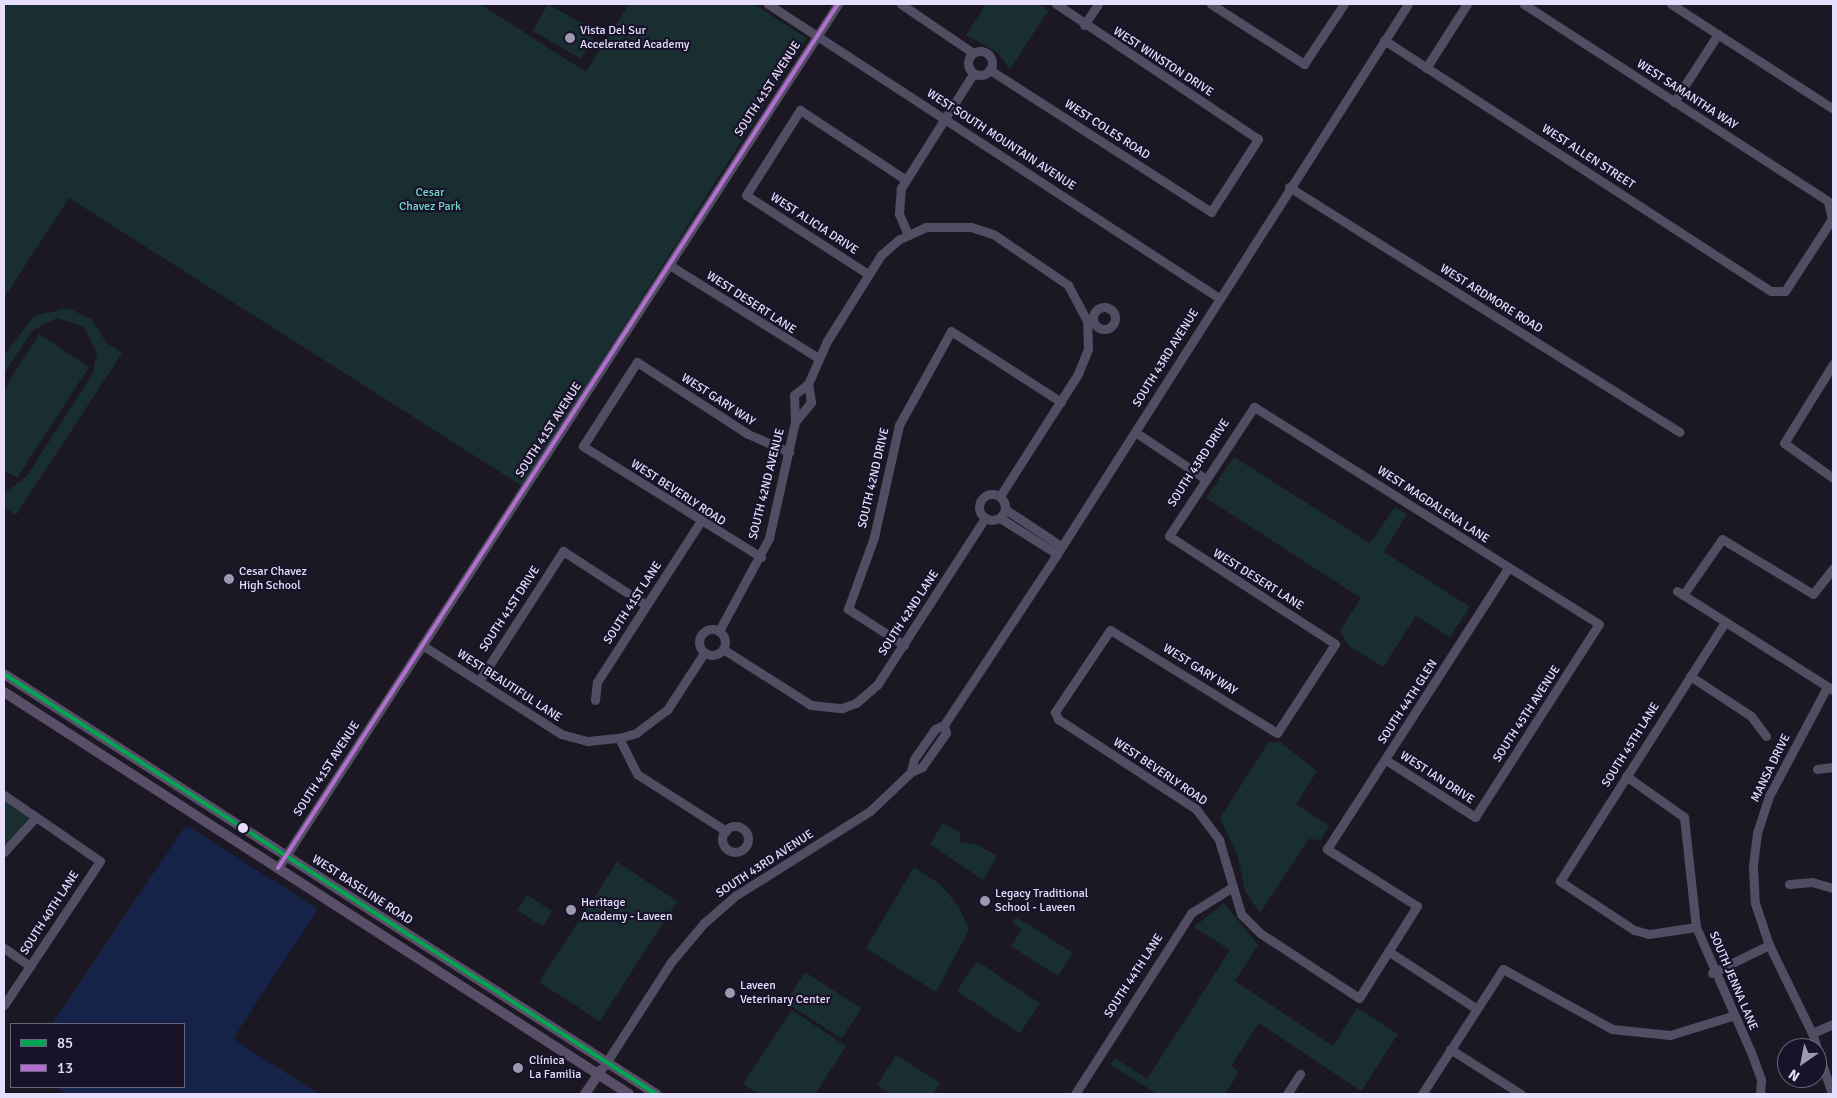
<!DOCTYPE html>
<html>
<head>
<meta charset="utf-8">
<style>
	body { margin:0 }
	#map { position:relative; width:1837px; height:1098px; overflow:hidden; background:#1b1824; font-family:Signika,sans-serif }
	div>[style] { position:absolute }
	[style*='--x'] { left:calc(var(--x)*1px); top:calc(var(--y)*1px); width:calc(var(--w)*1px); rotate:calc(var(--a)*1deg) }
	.green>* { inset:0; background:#182e30; transform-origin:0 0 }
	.water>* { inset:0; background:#152348 }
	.minor>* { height:9px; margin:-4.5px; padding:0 4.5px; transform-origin:4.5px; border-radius:4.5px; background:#514e63 }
	.minor>.ring { margin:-4.5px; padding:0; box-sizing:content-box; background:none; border:9px solid #514e63; border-radius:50% }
	.major>* { height:10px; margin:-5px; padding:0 5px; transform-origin:5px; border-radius:5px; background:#5a4f68 }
	.bus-1>* { height:4px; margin:-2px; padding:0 2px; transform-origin:2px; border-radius:2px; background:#00a651 }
	.bus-2>* { height:4px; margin:-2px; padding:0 2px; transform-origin:2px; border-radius:2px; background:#b36fd0 }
	.dots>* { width:14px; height:14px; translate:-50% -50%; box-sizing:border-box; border:2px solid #191329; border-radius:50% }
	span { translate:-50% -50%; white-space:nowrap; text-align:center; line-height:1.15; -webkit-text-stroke:4.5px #191329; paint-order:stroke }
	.poi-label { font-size:12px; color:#e5defc }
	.left { translate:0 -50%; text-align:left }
	.street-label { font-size:12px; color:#e5defc }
	.park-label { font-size:12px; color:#6fd7c7 }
	.frame { position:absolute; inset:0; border:5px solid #e5defc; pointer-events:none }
	.legend { position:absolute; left:10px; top:1023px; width:175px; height:65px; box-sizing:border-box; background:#191329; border:1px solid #6b647d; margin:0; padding:6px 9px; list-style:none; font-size:15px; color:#e5defc }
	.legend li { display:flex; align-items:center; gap:10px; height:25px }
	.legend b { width:25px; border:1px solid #6b647d }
	.north { position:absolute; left:1777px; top:1038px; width:50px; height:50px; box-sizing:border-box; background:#191329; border:1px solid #6b647d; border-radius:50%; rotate:213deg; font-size:14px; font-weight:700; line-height:20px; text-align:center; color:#e5defc }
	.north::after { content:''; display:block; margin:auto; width:18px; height:22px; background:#9e99b0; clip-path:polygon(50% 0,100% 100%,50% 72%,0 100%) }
</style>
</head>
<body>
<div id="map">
	<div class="green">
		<div style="clip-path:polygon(4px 4px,480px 4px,586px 72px,629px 4px,754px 4px,807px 38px,522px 486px,69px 198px,4px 298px)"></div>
		<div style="left:548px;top:4px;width:56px;height:31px;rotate:30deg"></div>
		<div style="clip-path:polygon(986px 4px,1041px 4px,1048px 11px,1010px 69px,997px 52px,966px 35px)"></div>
		<div style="clip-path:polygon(68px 308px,91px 319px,106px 342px,122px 353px,16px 515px,4px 507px,4px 493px,26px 477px,92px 375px,97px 354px,84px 327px,58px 318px,33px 330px,4px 374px,4px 355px,34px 316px)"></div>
		<div style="clip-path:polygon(39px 334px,89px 367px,17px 478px,4px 470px,4px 389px)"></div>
		<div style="clip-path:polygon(1234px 457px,1370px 543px,1395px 507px,1407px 514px,1384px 552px,1470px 607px,1450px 637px,1416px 616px,1383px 667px,1348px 645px,1340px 631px,1361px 598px,1206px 498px)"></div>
		<div style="clip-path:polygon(1280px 742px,1317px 771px,1296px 804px,1329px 826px,1321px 840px,1309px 839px,1260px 913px,1245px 891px,1238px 857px,1220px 818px,1268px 743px)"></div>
		<div style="clip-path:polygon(4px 795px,36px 817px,4px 852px)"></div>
		<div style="clip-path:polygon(943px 823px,960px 833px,960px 842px,976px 844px,997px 856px,983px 880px,930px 844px)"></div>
		<div style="left:617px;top:862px;width:72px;height:143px;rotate:33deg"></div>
		<div style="clip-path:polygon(914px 867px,941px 885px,959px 907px,969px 930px,936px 992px,866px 948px)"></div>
		<div style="left:527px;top:895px;width:30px;height:18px;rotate:33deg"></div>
		<div style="clip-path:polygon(1224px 903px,1258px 945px,1235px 981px,1333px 1046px,1357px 1008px,1398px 1034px,1361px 1091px,1259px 1023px,1231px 1066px,1239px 1072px,1225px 1094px,1157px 1094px,1111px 1065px,1115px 1058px,1147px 1079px,1230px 950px,1194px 927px)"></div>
		<div style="clip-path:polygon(1016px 917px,1073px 953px,1058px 976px,1011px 946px,1022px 929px,1012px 923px)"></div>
		<div style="left:977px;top:961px;width:76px;height:36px;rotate:34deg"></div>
		<div style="left:805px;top:972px;width:67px;height:36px;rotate:33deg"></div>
		<div style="clip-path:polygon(792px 1010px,846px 1046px,815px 1094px,759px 1094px,743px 1084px)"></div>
		<div style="clip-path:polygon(896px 1055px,940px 1083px,933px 1094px,891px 1094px,877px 1085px)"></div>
	</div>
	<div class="water">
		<div style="clip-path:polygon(186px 825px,318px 909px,233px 1039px,319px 1094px,68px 1094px,56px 1087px,184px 1087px,184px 1024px,52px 1024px)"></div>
	</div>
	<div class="minor">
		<div style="--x:768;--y:4;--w:538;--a:33.1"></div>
		<div style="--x:901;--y:4;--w:87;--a:34.2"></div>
		<div style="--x:1211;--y:4;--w:111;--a:32.8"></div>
		<div style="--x:1304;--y:64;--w:72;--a:-56.3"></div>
		<div style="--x:1671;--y:4;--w:193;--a:32.9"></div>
		<div style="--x:1084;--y:25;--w:25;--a:-56"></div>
		<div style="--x:1384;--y:40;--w:461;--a:33"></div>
		<div style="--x:1771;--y:291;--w:14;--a:0"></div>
		<div style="--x:1785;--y:291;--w:86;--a:-56.9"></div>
		<div style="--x:1832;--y:219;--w:18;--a:-103"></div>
		<div style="--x:1828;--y:201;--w:363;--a:-147.1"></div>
		<div class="ring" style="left:968px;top:51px;width:15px;height:15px"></div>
		<div style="--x:1426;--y:68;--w:76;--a:-57.4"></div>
		<div style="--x:990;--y:70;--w:263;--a:32.7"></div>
		<div style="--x:1211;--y:212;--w:87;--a:-57.2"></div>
		<div style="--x:1258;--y:139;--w:243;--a:-146.2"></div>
		<div style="--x:1674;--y:102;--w:81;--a:-57.1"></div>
		<div style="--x:1289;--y:187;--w:461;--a:32.1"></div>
		<div style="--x:908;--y:235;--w:23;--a:-113"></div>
		<div style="--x:899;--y:214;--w:26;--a:-86"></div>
		<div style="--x:901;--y:188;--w:135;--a:-57.7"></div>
		<div style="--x:671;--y:266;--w:173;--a:32"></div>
		<div style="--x:868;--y:274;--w:145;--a:-147.1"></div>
		<div style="--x:746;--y:195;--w:101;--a:-57.6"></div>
		<div style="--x:800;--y:110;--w:127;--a:33.4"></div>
		<div class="ring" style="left:1093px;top:307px;width:13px;height:13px"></div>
		<div style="--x:1833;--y:364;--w:93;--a:121.8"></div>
		<div style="--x:1784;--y:443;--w:60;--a:35.5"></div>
		<div style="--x:795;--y:422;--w:26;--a:-51"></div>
		<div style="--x:811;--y:402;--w:18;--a:-99"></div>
		<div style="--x:1135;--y:432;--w:83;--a:33.7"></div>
		<div class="ring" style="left:979px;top:494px;width:17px;height:17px"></div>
		<div style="--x:1005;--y:509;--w:67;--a:33.5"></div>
		<div style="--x:1000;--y:518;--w:67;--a:32.3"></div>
		<div style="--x:761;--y:557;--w:210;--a:-148.1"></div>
		<div style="--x:583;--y:446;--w:100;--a:-57.3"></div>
		<div style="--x:637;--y:362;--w:132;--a:33"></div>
		<div style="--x:748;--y:434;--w:45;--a:23.7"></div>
		<div style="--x:1677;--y:591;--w:185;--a:32.4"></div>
		<div style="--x:1683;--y:595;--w:68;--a:-55.1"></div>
		<div style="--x:1722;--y:539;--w:106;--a:31.1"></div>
		<div style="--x:1813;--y:594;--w:33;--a:-52"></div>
		<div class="ring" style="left:699px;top:629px;width:17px;height:17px"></div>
		<div style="--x:719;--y:631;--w:106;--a:-61.7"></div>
		<div style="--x:769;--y:538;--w:119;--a:-77.4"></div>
		<div style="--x:795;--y:422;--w:27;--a:-92"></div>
		<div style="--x:794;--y:395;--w:18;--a:-38"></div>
		<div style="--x:808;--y:384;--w:47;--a:-66.2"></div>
		<div style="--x:827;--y:341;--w:102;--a:-57.9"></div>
		<div style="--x:881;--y:255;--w:23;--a:-41"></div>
		<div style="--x:898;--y:240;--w:31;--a:-25"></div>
		<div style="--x:926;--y:227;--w:45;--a:0"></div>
		<div style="--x:971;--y:227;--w:23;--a:18"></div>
		<div style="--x:993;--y:234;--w:91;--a:34.2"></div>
		<div style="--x:1068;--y:285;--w:40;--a:62"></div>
		<div style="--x:1087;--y:320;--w:29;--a:88"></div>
		<div style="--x:1088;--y:349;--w:27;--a:112"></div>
		<div style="--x:1078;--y:374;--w:145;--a:122.6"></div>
		<div style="--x:422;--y:645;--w:165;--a:32.6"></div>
		<div style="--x:561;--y:734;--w:28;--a:15"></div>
		<div style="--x:588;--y:741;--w:31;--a:-6"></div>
		<div style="--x:619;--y:738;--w:40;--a:63.4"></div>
		<div style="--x:637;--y:774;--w:106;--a:32.6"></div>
		<div style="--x:904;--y:645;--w:67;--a:-147.3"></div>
		<div style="--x:848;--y:609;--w:77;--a:-70.1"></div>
		<div style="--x:874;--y:537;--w:115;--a:-77.4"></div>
		<div style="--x:899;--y:425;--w:107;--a:-61"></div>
		<div style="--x:951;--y:331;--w:131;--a:32.8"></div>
		<div style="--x:723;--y:649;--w:104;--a:32.5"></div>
		<div style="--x:811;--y:705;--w:31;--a:6"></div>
		<div style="--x:842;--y:708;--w:15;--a:-20"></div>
		<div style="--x:856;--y:703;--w:28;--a:-41"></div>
		<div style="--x:877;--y:685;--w:199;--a:-57.1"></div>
		<div style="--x:1690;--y:676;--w:73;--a:33.3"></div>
		<div style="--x:1751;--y:716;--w:25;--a:53"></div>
		<div style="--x:479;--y:681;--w:155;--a:-57.1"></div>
		<div style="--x:563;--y:551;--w:99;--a:33"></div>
		<div style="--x:1827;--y:687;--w:123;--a:118"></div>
		<div style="--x:1769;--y:796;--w:39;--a:108"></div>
		<div style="--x:1757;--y:833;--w:35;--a:97"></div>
		<div style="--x:1753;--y:868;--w:35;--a:87"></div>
		<div style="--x:1755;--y:903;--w:44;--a:71.6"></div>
		<div style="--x:1769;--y:945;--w:98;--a:64"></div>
		<div style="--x:1812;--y:1033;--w:64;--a:71.8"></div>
		<div style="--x:595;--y:700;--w:18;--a:-84"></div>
		<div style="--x:597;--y:682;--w:190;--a:-57.2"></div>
		<div style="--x:619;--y:738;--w:18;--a:-16"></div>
		<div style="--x:636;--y:733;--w:39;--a:-37"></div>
		<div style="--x:667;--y:710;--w:68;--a:-57"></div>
		<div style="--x:1386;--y:760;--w:106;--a:32.6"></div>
		<div style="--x:1475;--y:817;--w:229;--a:-57.3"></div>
		<div style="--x:1599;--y:624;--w:408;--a:-147.8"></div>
		<div style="--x:1254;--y:407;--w:154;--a:123.4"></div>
		<div style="--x:1169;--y:536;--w:198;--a:33"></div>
		<div style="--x:1335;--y:644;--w:106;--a:123.1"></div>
		<div style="--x:1277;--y:733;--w:196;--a:-148.3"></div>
		<div style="--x:1110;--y:630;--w:99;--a:123.9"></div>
		<div style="--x:1055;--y:712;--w:8;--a:67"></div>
		<div style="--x:1058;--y:719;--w:165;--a:33.1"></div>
		<div style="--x:1196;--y:809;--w:39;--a:53"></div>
		<div style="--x:1219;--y:840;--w:77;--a:73.4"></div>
		<div style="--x:1241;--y:914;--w:27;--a:45"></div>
		<div style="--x:1260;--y:933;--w:118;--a:33.3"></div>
		<div style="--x:1359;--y:998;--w:109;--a:-57.8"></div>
		<div style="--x:1417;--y:906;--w:107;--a:-147.7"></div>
		<div style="--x:1327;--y:849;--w:334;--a:-57.2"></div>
		<div style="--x:1817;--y:769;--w:16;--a:-7"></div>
		<div style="--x:911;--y:772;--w:13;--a:-77"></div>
		<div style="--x:914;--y:759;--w:37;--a:-55"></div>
		<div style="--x:935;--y:729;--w:10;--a:-24"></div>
		<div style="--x:944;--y:725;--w:205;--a:-56.5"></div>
		<div style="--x:1057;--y:554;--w:652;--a:-57.45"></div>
		<div style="--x:1626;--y:776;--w:71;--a:35.3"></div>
		<div style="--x:1684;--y:817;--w:111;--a:83.8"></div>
		<div style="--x:1696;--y:927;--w:137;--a:66.3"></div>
		<div style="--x:1751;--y:1052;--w:30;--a:70"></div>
		<div style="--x:1761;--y:1080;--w:14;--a:94"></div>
		<div style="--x:4;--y:795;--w:116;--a:34.5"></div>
		<div style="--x:100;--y:861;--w:173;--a:123.7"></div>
		<div class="ring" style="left:722px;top:826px;width:17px;height:17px"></div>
		<div style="--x:4;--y:852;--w:47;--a:-47.6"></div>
		<div style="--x:278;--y:868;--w:1030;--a:-57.05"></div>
		<div style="--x:1789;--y:884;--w:23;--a:-5"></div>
		<div style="--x:1812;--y:882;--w:22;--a:16"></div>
		<div style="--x:1696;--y:927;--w:48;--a:171.5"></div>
		<div style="--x:1649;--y:934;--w:16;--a:-165"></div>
		<div style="--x:1634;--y:930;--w:89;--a:-146.5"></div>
		<div style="--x:1560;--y:881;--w:307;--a:-57.5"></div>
		<div style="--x:4;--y:948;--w:32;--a:35"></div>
		<div style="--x:1388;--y:951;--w:106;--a:33.1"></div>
		<div style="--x:1712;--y:973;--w:64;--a:-26.2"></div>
		<div style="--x:1812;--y:1033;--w:23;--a:-23"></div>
		<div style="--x:1450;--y:1049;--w:84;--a:32.4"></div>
		<div style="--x:604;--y:1066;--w:124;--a:-57.2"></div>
		<div style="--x:671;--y:962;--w:51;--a:-49.8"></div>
		<div style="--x:704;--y:923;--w:41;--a:-41.1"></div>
		<div style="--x:735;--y:896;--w:160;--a:-32.2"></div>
		<div style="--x:870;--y:811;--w:57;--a:-43.6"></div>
		<div style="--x:911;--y:772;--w:12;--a:-24"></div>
		<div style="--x:922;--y:767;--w:42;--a:-54.8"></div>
		<div style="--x:946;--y:733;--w:8;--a:-104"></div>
		<div style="--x:1075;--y:1094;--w:215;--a:-57.3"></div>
		<div style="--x:1191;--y:913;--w:47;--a:-32"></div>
		<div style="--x:1287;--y:1094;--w:24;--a:-57"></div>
		<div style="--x:1422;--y:1094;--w:149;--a:-57.1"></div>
		<div style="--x:1503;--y:969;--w:124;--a:28.8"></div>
		<div style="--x:1612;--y:1029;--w:58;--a:5.9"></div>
		<div style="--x:1670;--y:1035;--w:65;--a:-17"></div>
	</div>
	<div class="major">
		<div style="--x:4;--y:674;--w:776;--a:32.79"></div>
		<div style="--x:4;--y:692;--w:743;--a:32.75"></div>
		<div style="--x:585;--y:1094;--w:29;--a:-56"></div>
	</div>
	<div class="bus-1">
		<div style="--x:4;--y:674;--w:776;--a:32.79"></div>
	</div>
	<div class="bus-2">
		<div style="--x:278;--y:868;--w:1030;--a:-57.05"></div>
	</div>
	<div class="dots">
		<div style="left:570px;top:38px;background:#9e99b0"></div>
		<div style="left:229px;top:579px;background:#9e99b0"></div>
		<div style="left:243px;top:828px;background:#e5defc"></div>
		<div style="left:985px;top:901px;background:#9e99b0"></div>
		<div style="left:571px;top:910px;background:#9e99b0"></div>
		<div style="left:730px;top:993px;background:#9e99b0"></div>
		<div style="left:518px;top:1068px;background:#9e99b0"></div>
	</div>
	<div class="poi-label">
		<span class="left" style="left:580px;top:38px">Vista Del Sur<br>Accelerated Academy</span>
		<span class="left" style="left:239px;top:579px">Cesar Chavez<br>High School</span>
		<span class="left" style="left:995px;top:901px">Legacy Traditional<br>School - Laveen</span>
		<span class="left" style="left:581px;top:910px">Heritage<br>Academy - Laveen</span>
		<span class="left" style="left:740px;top:993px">Laveen<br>Veterinary Center</span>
		<span class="left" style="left:529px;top:1068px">Clínica<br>La Familia</span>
	</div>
	<div class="street-label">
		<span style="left:1163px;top:62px;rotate:33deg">WEST WINSTON DRIVE</span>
		<span style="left:768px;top:89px;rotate:-57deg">SOUTH 41ST AVENUE</span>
		<span style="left:1687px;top:95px;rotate:33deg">WEST SAMANTHA WAY</span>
		<span style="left:1107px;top:130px;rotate:33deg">WEST COLES ROAD</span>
		<span style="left:1001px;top:140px;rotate:33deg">WEST SOUTH MOUNTAIN AVENUE</span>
		<span style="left:1588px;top:157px;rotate:33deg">WEST ALLEN STREET</span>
		<span style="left:814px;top:224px;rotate:33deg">WEST ALICIA DRIVE</span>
		<span style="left:1491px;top:299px;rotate:32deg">WEST ARDMORE ROAD</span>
		<span style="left:751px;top:303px;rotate:33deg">WEST DESERT LANE</span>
		<span style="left:1166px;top:358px;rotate:-58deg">SOUTH 43RD AVENUE</span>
		<span style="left:718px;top:400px;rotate:33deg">WEST GARY WAY</span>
		<span style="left:549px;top:430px;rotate:-57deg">SOUTH 41ST AVENUE</span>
		<span style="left:1199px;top:463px;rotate:-57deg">SOUTH 43RD DRIVE</span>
		<span style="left:874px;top:478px;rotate:-77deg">SOUTH 42ND DRIVE</span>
		<span style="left:767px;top:484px;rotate:-76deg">SOUTH 42ND AVENUE</span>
		<span style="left:678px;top:493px;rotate:33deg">WEST BEVERLY ROAD</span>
		<span style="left:1433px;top:505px;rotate:33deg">WEST MAGDALENA LANE</span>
		<span style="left:1258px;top:580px;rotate:32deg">WEST DESERT LANE</span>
		<span style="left:633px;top:603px;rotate:-57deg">SOUTH 41ST LANE</span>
		<span style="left:510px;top:609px;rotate:-57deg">SOUTH 41ST DRIVE</span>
		<span style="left:909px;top:613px;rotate:-57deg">SOUTH 42ND LANE</span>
		<span style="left:1200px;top:670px;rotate:32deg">WEST GARY WAY</span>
		<span style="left:509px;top:686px;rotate:33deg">WEST BEAUTIFUL LANE</span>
		<span style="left:1408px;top:702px;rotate:-57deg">SOUTH 44TH GLEN</span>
		<span style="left:1527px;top:714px;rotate:-57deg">SOUTH 45TH AVENUE</span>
		<span style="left:1631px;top:745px;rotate:-58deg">SOUTH 45TH LANE</span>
		<span style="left:1771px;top:768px;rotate:-64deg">MANSA DRIVE</span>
		<span style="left:327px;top:769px;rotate:-57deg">SOUTH 41ST AVENUE</span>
		<span style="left:1160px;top:772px;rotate:34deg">WEST BEVERLY ROAD</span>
		<span style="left:1437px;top:778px;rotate:33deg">WEST IAN DRIVE</span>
		<span style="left:765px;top:864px;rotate:-33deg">SOUTH 43RD AVENUE</span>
		<span style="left:362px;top:890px;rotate:33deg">WEST BASELINE ROAD</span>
		<span style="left:50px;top:913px;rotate:-57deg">SOUTH 40TH LANE</span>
		<span style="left:1134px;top:976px;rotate:-57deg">SOUTH 44TH LANE</span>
		<span style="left:1733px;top:981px;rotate:67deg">SOUTH JENNA LANE</span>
	</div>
	<div class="park-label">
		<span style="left:430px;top:200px">Cesar<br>Chavez Park</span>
	</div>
	<div class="frame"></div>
	<ul class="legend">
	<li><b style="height:6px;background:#00a651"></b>85</li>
	<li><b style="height:6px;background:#b36fd0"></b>13</li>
	</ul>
	<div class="north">N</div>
</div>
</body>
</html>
